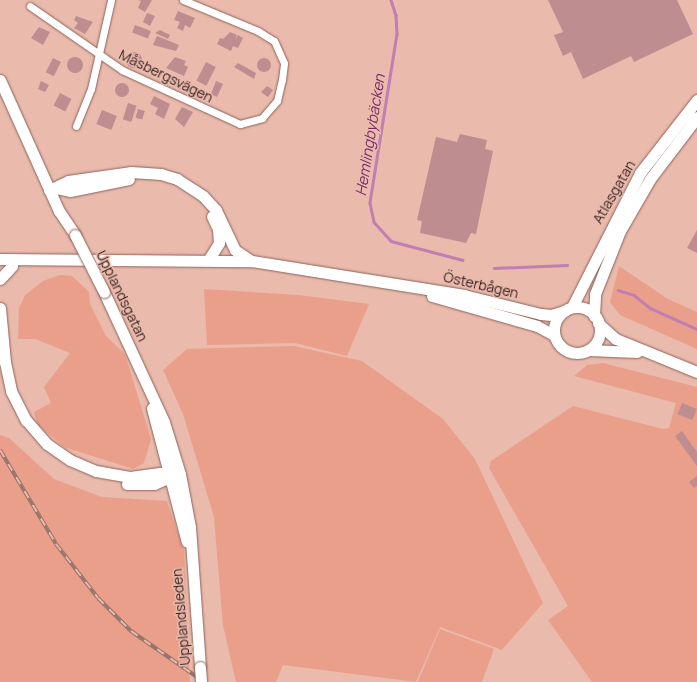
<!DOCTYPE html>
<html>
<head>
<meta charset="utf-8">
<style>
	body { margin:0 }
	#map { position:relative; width:697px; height:682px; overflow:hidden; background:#eabaad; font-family:Manrope,sans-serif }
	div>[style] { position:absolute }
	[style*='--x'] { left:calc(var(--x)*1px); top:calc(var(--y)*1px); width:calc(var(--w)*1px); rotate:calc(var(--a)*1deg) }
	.green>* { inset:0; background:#ea9f8b }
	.stream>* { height:2.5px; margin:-1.25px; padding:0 1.25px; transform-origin:1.25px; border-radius:1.25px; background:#c07eb1 }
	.building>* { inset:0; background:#be8d90; transform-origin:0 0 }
	.round { border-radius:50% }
	.roads { filter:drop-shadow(0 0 1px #8e6358) drop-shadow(0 0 1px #8e6358) }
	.street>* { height:7px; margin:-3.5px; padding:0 3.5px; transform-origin:3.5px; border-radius:3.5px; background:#fff }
	.secondary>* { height:11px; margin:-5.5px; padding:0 5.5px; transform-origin:5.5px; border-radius:5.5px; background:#fff }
	.secondary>.ring { margin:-5.5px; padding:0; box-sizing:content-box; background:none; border:11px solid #fff; border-radius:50% }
	.rail>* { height:4px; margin-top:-2px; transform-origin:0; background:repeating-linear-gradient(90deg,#eabaad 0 8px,#96746b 0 16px); box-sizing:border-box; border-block:1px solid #96746b }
	.bridges { filter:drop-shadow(0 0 1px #8e6358) drop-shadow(0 0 1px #8e6358) }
	.secondary-bridge>* { height:11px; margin:-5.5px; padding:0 5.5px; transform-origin:5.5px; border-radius:5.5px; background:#fff }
	span { translate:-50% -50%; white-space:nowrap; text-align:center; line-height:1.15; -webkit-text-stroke:3px #eabaad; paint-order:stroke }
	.street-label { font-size:14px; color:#382520 }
	.water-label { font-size:15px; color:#782a6a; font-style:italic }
</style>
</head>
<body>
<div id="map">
	<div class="green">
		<div style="clip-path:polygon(619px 266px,668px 299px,697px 312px,697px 349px,620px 315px,610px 302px)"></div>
		<div style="clip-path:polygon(60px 275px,72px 276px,89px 292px,90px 304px,106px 336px,125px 354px,151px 439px,144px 463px,133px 469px,64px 447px,37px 424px,34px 412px,51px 403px,44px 387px,70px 353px,35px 339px,18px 339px,19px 308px,25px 295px,43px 281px)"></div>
		<div style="clip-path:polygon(204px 289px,298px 295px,369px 304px,347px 356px,295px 343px,207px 345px)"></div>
		<div style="clip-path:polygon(294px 346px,362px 361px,443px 419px,475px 459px,543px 603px,502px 650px,440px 627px,416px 682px,283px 665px,276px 682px,236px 682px,223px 625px,214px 517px,183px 414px,163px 370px,187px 349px)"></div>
		<div style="clip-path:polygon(603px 363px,697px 387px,697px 682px,592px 682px,548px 620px,568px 606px,489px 468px,491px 461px,573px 406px,663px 429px,669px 428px,676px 403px,574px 376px,587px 365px)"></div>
		<div style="clip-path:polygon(0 435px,9px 438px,54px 479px,102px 497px,167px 501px,184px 551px,190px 682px,0 682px)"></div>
		<div style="clip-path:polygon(440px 629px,494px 649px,482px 682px,418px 682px)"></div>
	</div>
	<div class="stream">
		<div style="--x:391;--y:0;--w:16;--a:72"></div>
		<div style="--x:396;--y:15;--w:19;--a:87"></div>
		<div style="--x:397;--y:34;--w:171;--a:99.1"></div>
		<div style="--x:370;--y:203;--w:19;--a:78"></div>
		<div style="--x:374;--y:222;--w:25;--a:48"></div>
		<div style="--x:391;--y:241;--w:74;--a:14.8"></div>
		<div style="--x:494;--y:268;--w:73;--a:-2.4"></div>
		<div style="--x:618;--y:290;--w:17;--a:17"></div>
		<div style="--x:634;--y:295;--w:21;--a:39"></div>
		<div style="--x:650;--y:308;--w:51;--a:24.1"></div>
	</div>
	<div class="building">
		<div style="clip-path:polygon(138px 0,152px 0,145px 12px,138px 8px,141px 1px)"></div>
		<div style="clip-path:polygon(548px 0,677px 0,693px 34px,634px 62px,631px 56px,583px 79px,571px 52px,563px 56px,554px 35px,563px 32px)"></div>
		<div style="clip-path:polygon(178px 11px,195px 18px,190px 28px,185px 25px,183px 31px,177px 28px,180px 22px,174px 20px)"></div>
		<div style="clip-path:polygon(147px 13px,155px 16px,150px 26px,143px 22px)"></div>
		<div style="clip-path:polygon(76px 16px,93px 22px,85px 34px,74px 28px,78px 23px,74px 20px)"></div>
		<div style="left:135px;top:25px;width:17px;height:8px;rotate:21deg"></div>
		<div style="clip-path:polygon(39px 27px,50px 32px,43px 45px,31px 38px)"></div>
		<div style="clip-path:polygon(160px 30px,170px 35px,168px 39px,155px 33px)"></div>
		<div style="clip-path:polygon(230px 32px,237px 35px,235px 40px,238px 35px,243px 38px,238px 48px,233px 46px,231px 51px,217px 44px,220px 38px,223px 39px)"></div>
		<div style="clip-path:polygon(157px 36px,179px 45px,176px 51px,153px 45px)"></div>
		<div class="round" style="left:126px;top:52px;width:16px;height:16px"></div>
		<div class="round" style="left:67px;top:57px;width:16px;height:16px"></div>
		<div style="clip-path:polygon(175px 57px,186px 61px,184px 65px,188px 67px,184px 76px,166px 68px)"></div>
		<div class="round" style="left:257px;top:58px;width:14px;height:14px"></div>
		<div style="left:53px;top:58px;width:9px;height:16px;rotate:27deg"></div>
		<div style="left:206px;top:62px;width:11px;height:21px;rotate:27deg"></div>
		<div style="clip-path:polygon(238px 63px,256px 73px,254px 79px,234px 67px)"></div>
		<div class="round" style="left:176px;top:81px;width:8px;height:8px"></div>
		<div style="clip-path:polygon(41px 81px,49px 85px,45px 92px,38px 89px)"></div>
		<div style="clip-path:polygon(216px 81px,223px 84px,217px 97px,211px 94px)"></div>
		<div class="round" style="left:115px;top:83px;width:14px;height:14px"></div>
		<div style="clip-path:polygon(267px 86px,273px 90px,268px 97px,261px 92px)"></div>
		<div style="left:60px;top:93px;width:13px;height:14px;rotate:27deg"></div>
		<div style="clip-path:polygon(154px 96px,170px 104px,164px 119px,155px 114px,158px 108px,150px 104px)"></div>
		<div style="left:128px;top:103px;width:9px;height:17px;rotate:18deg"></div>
		<div style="clip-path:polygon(182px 107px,193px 112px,184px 127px,175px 119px)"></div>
		<div style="left:138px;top:109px;width:7px;height:9px;rotate:16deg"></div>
		<div style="left:102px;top:110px;width:16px;height:15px;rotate:22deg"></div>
		<div style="clip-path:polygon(460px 134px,487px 140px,485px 149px,493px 151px,476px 234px,471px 233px,466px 243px,420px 233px,422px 221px,417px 220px,436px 137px,457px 142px)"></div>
		<div style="clip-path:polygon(697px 230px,697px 253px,687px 248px)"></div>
		<div style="left:682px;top:403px;width:16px;height:12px;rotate:22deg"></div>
		<div style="clip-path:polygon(682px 431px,697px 452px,697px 466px,675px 436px)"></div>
		<div style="clip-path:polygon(697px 476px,697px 486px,694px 488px,689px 482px)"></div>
	</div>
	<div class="roads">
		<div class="street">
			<div style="--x:30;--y:6;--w:112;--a:34.8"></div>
			<div style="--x:122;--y:70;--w:130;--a:24.6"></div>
			<div style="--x:240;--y:124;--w:23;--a:-15"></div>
			<div style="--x:262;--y:118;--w:23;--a:-49"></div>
			<div style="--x:277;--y:101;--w:22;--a:-77"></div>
			<div style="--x:282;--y:80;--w:17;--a:-83"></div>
			<div style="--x:284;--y:63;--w:24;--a:-114"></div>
			<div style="--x:274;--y:41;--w:19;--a:-148"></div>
			<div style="--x:258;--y:31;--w:81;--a:-157.5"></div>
			<div style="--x:76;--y:126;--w:40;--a:-68"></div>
			<div style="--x:91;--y:89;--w:91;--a:-77.3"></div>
		</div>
		<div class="secondary">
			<div style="--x:0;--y:80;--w:144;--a:65.8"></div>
			<div style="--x:59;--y:211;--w:29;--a:56"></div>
			<div style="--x:56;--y:188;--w:14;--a:12"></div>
			<div style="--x:70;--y:191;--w:60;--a:-11.5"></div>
			<div style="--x:49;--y:190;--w:21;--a:-25"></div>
			<div style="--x:68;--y:181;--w:64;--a:-8.1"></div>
			<div style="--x:131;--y:172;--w:30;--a:4"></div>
			<div style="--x:161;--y:174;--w:17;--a:17"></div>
			<div style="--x:177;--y:179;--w:31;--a:33"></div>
			<div style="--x:203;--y:196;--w:19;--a:47"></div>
			<div style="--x:216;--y:210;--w:44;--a:64.6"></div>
			<div style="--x:235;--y:250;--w:18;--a:34"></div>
			<div style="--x:0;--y:259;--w:252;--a:0.5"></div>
			<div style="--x:252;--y:261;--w:215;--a:9.1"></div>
			<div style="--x:464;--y:295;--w:79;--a:13.9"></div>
			<div style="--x:541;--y:314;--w:10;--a:6"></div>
			<div style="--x:551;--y:315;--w:14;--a:-17"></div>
			<div style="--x:209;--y:259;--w:19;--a:-58"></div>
			<div style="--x:219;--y:243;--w:14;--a:-94"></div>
			<div style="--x:218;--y:229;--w:14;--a:-115"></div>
			<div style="--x:0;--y:279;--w:18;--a:-47"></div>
			<div style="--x:104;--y:292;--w:143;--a:65.2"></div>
			<div style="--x:164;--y:422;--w:54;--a:72.9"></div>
			<div style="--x:180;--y:474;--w:54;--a:79.3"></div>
			<div style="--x:190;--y:527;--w:140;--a:85.9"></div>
			<div style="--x:432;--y:296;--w:109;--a:15.9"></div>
			<div style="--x:537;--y:326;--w:19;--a:28"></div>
			<div style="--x:572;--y:307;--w:150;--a:-63.1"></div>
			<div style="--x:640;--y:173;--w:93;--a:-52"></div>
			<div class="ring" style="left:554px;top:307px;width:35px;height:35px"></div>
			<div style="--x:0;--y:308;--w:54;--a:84.7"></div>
			<div style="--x:5;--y:362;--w:30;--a:78"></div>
			<div style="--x:11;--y:391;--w:33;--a:63"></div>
			<div style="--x:26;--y:420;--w:32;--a:49"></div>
			<div style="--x:47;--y:444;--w:28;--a:35"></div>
			<div style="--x:70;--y:460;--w:28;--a:23"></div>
			<div style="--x:96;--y:471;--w:35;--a:10"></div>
			<div style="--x:130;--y:477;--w:30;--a:-8"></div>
			<div style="--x:160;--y:473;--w:11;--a:15"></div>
			<div style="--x:594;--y:316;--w:22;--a:-87"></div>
			<div style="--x:595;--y:294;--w:68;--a:-68.4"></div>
			<div style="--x:620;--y:231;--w:60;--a:-60"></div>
			<div style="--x:650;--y:179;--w:78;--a:-52.8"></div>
			<div style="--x:598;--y:323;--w:24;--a:42"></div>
			<div style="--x:616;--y:339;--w:87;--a:22.2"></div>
			<div style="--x:588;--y:350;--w:49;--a:2.3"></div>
			<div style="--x:152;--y:408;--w:138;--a:75.4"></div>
			<div style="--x:127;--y:484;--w:27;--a:0"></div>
			<div style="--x:154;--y:484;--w:23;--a:-23"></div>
		</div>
	</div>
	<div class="rail">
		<div style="--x:0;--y:450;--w:109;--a:59.2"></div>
		<div style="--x:56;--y:544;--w:68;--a:52.1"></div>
		<div style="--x:98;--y:598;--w:47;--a:45"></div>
		<div style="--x:131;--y:631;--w:89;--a:34.9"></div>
	</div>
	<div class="bridges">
		<div class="secondary-bridge">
			<div style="--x:75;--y:235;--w:64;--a:63"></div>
			<div style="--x:200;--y:667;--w:15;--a:86"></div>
		</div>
	</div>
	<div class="street-label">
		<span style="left:166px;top:76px;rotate:26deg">Måsbergsvägen</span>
		<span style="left:614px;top:192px;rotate:-60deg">Atlasgatan</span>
		<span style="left:481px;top:285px;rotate:13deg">Österbågen</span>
		<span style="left:122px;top:296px;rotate:64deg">Upplandsgatan</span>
		<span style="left:181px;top:617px;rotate:-95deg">Upplandsleden</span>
	</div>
	<div class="water-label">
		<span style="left:370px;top:135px;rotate:-81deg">Hemlingbybäcken</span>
	</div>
</div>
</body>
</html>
